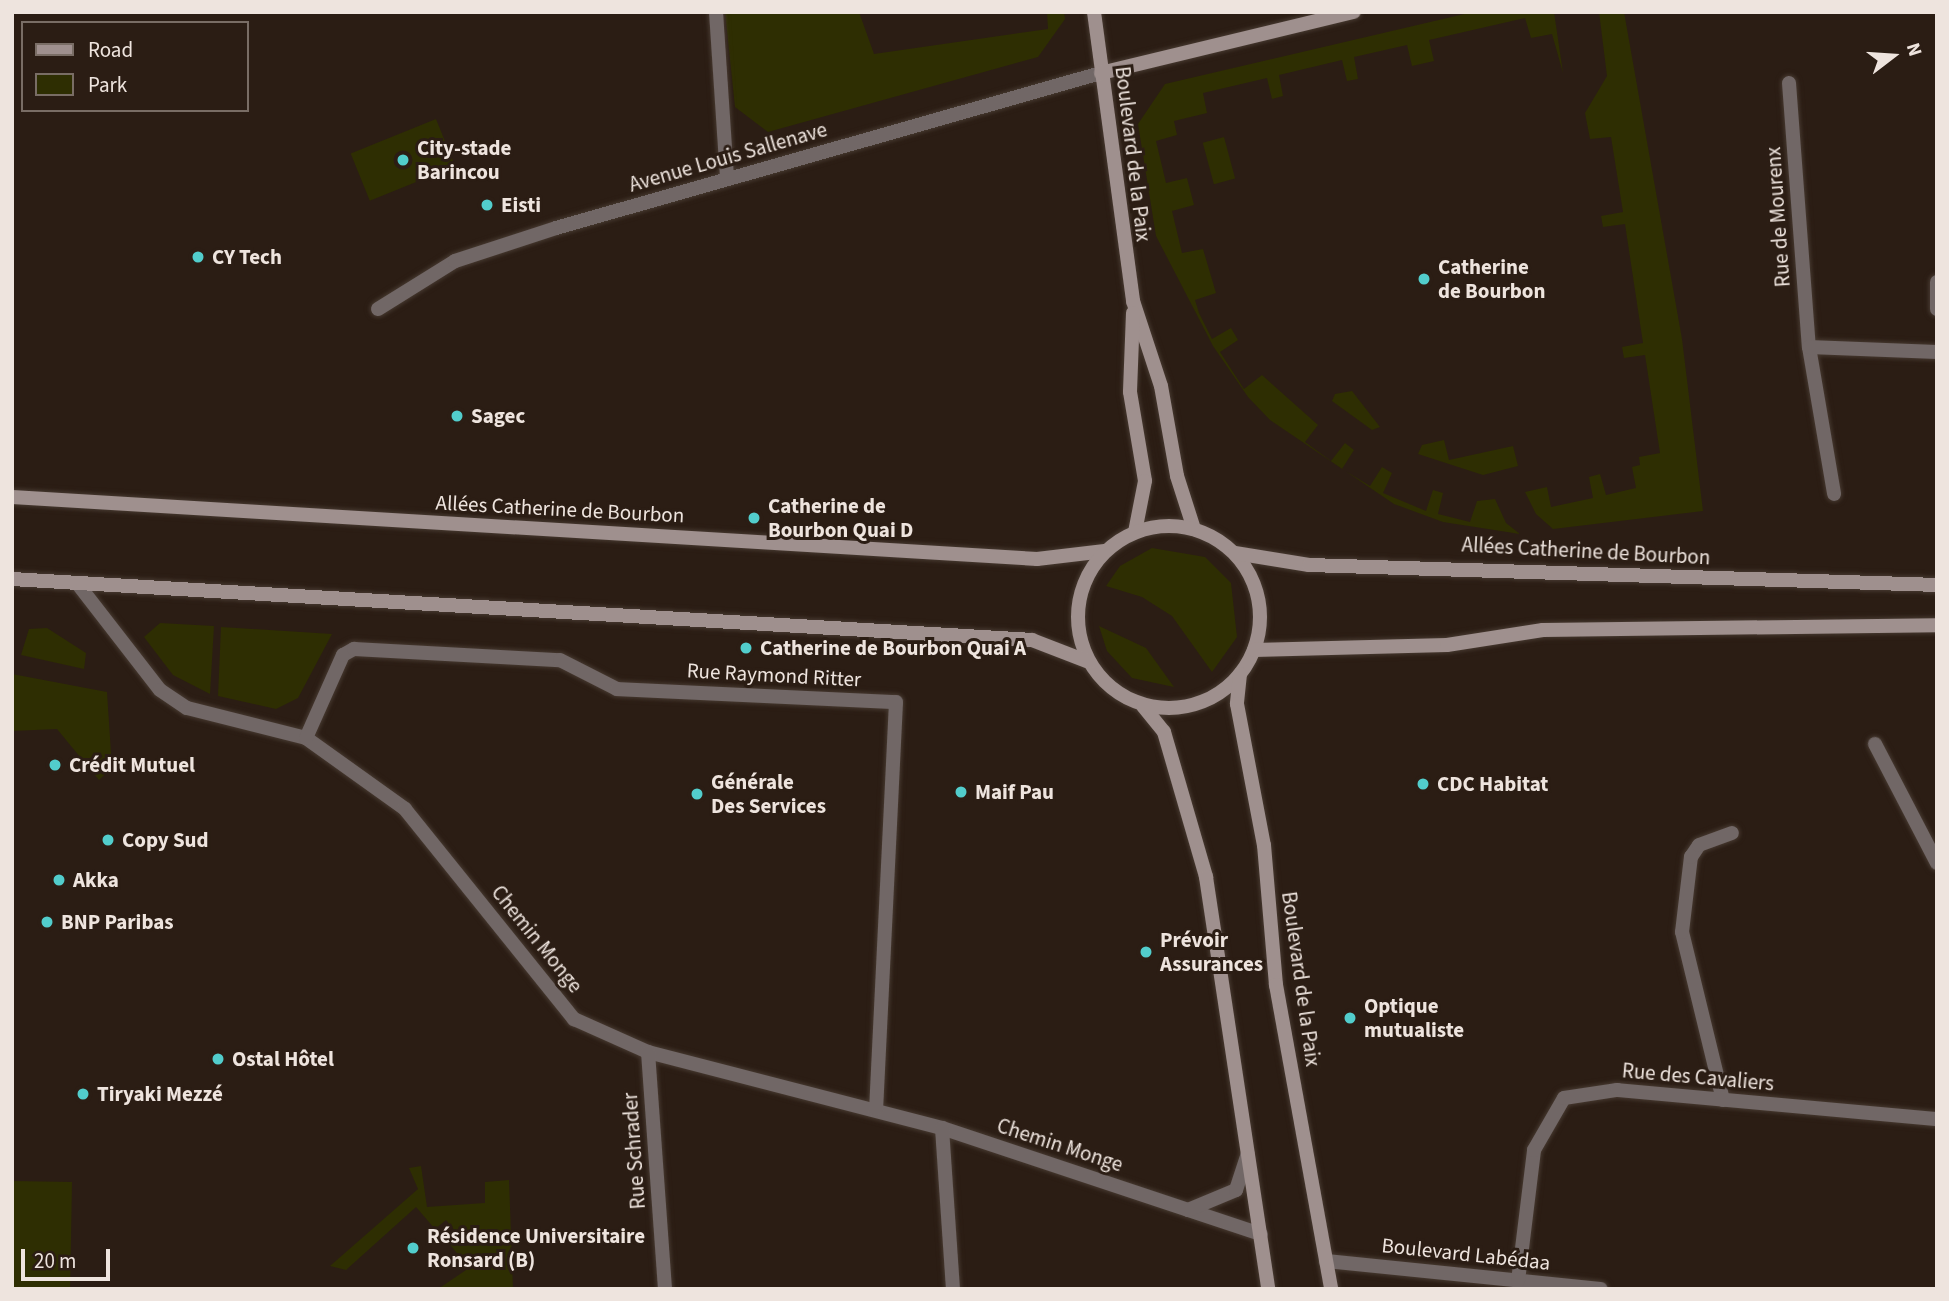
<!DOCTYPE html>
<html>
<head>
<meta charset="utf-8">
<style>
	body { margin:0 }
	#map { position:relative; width:1949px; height:1301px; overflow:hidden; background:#2b1d14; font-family:"Source Sans 3",sans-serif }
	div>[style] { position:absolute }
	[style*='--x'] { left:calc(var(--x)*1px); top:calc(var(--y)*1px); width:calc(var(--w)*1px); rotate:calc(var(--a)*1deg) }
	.green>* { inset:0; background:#2e2e02; transform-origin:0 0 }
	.roads { filter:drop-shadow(0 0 2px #463930) drop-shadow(0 0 2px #463930) }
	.street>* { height:14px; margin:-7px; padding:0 7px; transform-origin:7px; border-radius:7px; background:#716766 }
	.secondary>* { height:14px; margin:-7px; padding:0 7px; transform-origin:7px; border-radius:7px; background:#9f908e }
	.secondary>.ring { margin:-7px; padding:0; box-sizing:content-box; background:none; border:14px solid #9f908e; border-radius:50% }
	.dots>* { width:19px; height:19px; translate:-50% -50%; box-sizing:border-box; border:4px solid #2b1d14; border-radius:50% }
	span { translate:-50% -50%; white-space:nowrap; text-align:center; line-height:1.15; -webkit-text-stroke:6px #2b1d14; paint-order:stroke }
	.poi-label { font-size:21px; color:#eee4de; font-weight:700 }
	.left { translate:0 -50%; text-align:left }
	.street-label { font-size:21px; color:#eee4de }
	.frame { position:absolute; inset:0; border:14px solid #eee4de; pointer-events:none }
	.legend { position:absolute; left:21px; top:21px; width:228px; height:91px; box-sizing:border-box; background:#2b1d14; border:2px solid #796d65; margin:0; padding:9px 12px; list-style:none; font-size:21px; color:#eee4de }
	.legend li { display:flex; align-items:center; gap:14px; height:35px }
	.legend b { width:35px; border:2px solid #796d65 }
	.north { position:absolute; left:1858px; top:21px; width:70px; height:70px; -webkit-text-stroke:5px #2b1d14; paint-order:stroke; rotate:73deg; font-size:19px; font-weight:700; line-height:28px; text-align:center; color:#eee4de }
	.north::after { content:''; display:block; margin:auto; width:24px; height:32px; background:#eee4de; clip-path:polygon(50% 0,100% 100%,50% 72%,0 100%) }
	.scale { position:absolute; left:21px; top:1249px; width:89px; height:32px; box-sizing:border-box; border:4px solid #eee4de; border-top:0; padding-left:9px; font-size:21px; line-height:24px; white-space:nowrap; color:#eee4de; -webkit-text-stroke:5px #2b1d14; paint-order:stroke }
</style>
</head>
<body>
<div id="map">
	<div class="green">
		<div style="clip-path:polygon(725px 12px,859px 12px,874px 54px,1048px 29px,1047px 12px,1064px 12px,1065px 19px,1038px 57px,768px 132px,735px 107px)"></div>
		<div style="clip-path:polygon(1473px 12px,1554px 12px,1563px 73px,1552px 34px,1531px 38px,1525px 18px,1429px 40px,1434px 61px,1412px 66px,1407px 45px,1354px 57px,1358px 79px,1347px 81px,1342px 60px,1279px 75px,1283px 96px,1272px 99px,1267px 78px,1203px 93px,1207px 113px,1174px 121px,1177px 135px,1156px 141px,1166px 183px,1187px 178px,1194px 205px,1172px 211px,1182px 253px,1203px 249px,1216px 293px,1195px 300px,1199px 313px,1212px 339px,1231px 328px,1238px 340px,1220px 352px,1244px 389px,1262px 375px,1318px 425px,1305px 442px,1331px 461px,1345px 443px,1354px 450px,1342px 469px,1370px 486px,1382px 467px,1392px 473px,1383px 493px,1426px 511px,1433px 490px,1443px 493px,1438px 514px,1470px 522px,1477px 501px,1495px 499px,1506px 523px,1520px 534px,1443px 522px,1394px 504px,1270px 420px,1248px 397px,1213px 346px,1156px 236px,1138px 124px,1165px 84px)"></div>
		<div style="clip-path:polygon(1599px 12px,1624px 12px,1682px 339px,1703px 511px,1553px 529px,1536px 514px,1525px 492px,1547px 487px,1551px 507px,1593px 498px,1589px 477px,1600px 474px,1606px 495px,1636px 488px,1632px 467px,1640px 465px,1639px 457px,1660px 453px,1645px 355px,1624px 358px,1622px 347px,1643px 343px,1625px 224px,1603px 227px,1601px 216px,1623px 212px,1611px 137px,1590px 139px,1585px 113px,1607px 76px)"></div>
		<div style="left:436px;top:119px;width:51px;height:92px;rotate:68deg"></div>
		<div style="left:1224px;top:137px;width:43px;height:22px;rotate:75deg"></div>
		<div style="clip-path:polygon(1352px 391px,1380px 427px,1372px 430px,1332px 401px,1335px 394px)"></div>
		<div style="clip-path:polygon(1444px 440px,1449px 460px,1513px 446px,1518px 466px,1483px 475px,1418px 454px,1422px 445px)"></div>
		<div style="clip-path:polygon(1152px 548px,1205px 557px,1231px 583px,1237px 637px,1212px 672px,1172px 616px,1142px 597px,1106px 586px,1120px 566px)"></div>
		<div style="clip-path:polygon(160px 623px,214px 626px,210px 694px,173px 675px,144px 637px)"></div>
		<div style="clip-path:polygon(1099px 626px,1146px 648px,1174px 687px,1132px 678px,1107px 651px)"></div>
		<div style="clip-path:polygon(221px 627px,332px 634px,298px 698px,276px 709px,218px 696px)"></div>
		<div style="clip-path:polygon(47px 628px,86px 653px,84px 669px,21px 655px,29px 629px)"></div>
		<div style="clip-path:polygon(12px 674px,107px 692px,112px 768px,99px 780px,57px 729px,12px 731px)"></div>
		<div style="clip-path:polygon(421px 1166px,427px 1207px,485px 1203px,485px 1182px,509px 1180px,513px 1289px,438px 1289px,469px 1268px,447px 1241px,456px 1232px,446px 1220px,435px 1229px,416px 1207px,346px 1270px,330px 1266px,418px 1189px,409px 1168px)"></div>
		<div style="left:72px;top:1182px;width:107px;height:60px;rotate:91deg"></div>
	</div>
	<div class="roads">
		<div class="street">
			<div style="--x:716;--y:12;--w:167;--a:86.2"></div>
			<div style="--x:1789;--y:83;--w:265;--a:85.7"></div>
			<div style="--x:1809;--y:347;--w:149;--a:80.3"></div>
			<div style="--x:1937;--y:282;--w:27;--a:90"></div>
			<div style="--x:378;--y:309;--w:91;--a:-31.9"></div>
			<div style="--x:455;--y:261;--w:106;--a:-18.1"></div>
			<div style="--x:556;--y:228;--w:567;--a:-15.88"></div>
			<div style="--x:1809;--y:347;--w:128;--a:2.2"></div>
			<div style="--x:77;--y:583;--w:135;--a:52.2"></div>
			<div style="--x:160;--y:690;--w:32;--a:34"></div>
			<div style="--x:187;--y:708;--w:123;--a:14.1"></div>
			<div style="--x:306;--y:738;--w:122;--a:35.6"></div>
			<div style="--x:405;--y:809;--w:270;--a:51.2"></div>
			<div style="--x:574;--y:1019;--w:81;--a:24"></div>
			<div style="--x:648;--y:1052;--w:304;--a:14.5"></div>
			<div style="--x:942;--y:1128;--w:336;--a:18.4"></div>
			<div style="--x:306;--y:738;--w:91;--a:-66"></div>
			<div style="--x:343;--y:655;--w:13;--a:-29"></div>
			<div style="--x:354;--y:649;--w:206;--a:3.1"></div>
			<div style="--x:560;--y:660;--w:64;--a:27"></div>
			<div style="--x:617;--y:689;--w:279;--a:2.7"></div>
			<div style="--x:896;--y:702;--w:407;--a:92.8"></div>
			<div style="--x:1875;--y:744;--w:134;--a:62.5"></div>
			<div style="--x:648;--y:1052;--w:238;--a:85.9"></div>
			<div style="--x:1723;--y:1100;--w:173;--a:-103.7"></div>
			<div style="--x:1682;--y:932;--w:76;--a:-83.2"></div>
			<div style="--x:1691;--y:857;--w:14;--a:-56"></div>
			<div style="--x:1699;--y:845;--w:35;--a:-20"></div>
			<div style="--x:942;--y:1128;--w:161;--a:86.1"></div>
			<div style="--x:1188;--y:1210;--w:52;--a:-22.6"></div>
			<div style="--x:1236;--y:1190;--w:38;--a:-72"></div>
			<div style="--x:1326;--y:1261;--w:276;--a:5.8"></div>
			<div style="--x:1518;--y:1281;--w:132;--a:-83"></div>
			<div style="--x:1534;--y:1150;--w:60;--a:-60"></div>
			<div style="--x:1564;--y:1098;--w:54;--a:-8.6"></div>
			<div style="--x:1617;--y:1090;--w:321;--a:5.2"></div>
		</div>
		<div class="secondary">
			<div style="--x:1094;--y:12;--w:292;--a:82.3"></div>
			<div style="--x:1133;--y:301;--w:89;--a:71.8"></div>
			<div style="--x:1161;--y:386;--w:91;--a:79.9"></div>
			<div style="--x:1177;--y:476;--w:56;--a:72.2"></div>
			<div style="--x:1101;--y:73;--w:260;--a:-13.6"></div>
			<div style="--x:1133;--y:313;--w:79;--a:92.2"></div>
			<div style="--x:1130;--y:392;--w:90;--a:80.4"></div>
			<div style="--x:1145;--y:481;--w:52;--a:101.1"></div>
			<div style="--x:12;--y:497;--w:1027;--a:3.46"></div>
			<div style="--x:1037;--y:559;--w:68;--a:-6.7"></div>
			<div class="ring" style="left:1078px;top:526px;width:168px;height:168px"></div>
			<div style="--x:1235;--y:553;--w:75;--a:9.2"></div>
			<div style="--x:1309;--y:565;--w:628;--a:1.82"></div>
			<div style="--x:12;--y:579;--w:1022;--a:3.42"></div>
			<div style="--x:1032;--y:640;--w:61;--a:21.1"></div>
			<div style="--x:1254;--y:650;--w:193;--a:-1.5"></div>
			<div style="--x:1447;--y:645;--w:97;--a:-8.9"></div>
			<div style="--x:1543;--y:630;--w:394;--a:-0.7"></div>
			<div style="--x:1240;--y:674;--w:30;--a:96"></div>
			<div style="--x:1237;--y:704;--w:144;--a:79.2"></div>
			<div style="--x:1264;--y:845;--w:141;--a:85.1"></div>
			<div style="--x:1276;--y:985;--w:309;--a:79.7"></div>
			<div style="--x:1143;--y:706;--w:33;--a:51"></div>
			<div style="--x:1164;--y:732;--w:151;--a:73.8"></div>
			<div style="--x:1206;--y:877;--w:417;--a:81.4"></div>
		</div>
	</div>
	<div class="dots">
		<div style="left:403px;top:160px;background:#52cdcc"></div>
		<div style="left:487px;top:205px;background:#52cdcc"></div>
		<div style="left:198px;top:257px;background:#52cdcc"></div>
		<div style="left:1424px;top:279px;background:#52cdcc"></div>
		<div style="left:457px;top:416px;background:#52cdcc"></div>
		<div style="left:754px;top:518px;background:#52cdcc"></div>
		<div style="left:746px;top:648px;background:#52cdcc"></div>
		<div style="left:55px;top:765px;background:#52cdcc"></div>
		<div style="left:1423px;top:784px;background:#52cdcc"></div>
		<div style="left:961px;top:792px;background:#52cdcc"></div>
		<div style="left:697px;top:794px;background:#52cdcc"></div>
		<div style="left:108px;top:840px;background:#52cdcc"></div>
		<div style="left:59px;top:880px;background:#52cdcc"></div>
		<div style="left:47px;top:922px;background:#52cdcc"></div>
		<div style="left:1146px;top:952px;background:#52cdcc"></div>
		<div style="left:1350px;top:1018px;background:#52cdcc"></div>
		<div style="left:218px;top:1059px;background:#52cdcc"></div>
		<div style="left:83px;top:1094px;background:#52cdcc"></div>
		<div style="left:413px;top:1248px;background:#52cdcc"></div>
	</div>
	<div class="poi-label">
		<span class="left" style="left:417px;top:160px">City-stade<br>Barincou</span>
		<span class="left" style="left:501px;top:205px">Eisti</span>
		<span class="left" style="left:212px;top:257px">CY Tech</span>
		<span class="left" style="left:1438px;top:279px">Catherine<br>de Bourbon</span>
		<span class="left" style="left:471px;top:416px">Sagec</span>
		<span class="left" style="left:768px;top:518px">Catherine de<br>Bourbon Quai D</span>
		<span class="left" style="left:760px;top:648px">Catherine de Bourbon Quai A</span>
		<span class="left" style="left:69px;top:765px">Crédit Mutuel</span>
		<span class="left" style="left:711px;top:794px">Générale<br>Des Services</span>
		<span class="left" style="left:1437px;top:784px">CDC Habitat</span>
		<span class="left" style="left:975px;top:792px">Maif Pau</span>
		<span class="left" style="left:122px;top:840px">Copy Sud</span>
		<span class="left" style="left:73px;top:880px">Akka</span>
		<span class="left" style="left:61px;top:922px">BNP Paribas</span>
		<span class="left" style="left:1160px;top:952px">Prévoir<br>Assurances</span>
		<span class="left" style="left:1364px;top:1018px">Optique<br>mutualiste</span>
		<span class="left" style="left:232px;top:1059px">Ostal Hôtel</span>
		<span class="left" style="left:97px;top:1094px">Tiryaki Mezzé</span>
		<span class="left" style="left:427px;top:1248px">Résidence Universitaire<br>Ronsard (B)</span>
	</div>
	<div class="street-label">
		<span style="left:1133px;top:154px;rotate:83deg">Boulevard de la Paix</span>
		<span style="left:728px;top:157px;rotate:-16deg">Avenue Louis Sallenave</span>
		<span style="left:1778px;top:217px;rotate:-94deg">Rue de Mourenx</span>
		<span style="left:560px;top:509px;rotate:3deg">Allées Catherine de Bourbon</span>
		<span style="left:1586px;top:551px;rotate:3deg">Allées Catherine de Bourbon</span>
		<span style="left:774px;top:675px;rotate:3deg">Rue Raymond Ritter</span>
		<span style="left:537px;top:939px;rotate:51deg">Chemin Monge</span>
		<span style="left:1301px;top:979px;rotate:82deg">Boulevard de la Paix</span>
		<span style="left:1698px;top:1077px;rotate:5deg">Rue des Cavaliers</span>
		<span style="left:1060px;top:1145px;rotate:18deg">Chemin Monge</span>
		<span style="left:634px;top:1151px;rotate:-94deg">Rue Schrader</span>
		<span style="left:1466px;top:1254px;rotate:6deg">Boulevard Labédaa</span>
	</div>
	<div class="frame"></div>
	<ul class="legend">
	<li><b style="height:9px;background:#9f908e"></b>Road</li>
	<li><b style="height:19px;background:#2e2e02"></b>Park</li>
	</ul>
	<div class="north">N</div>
	<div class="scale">20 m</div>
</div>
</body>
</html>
